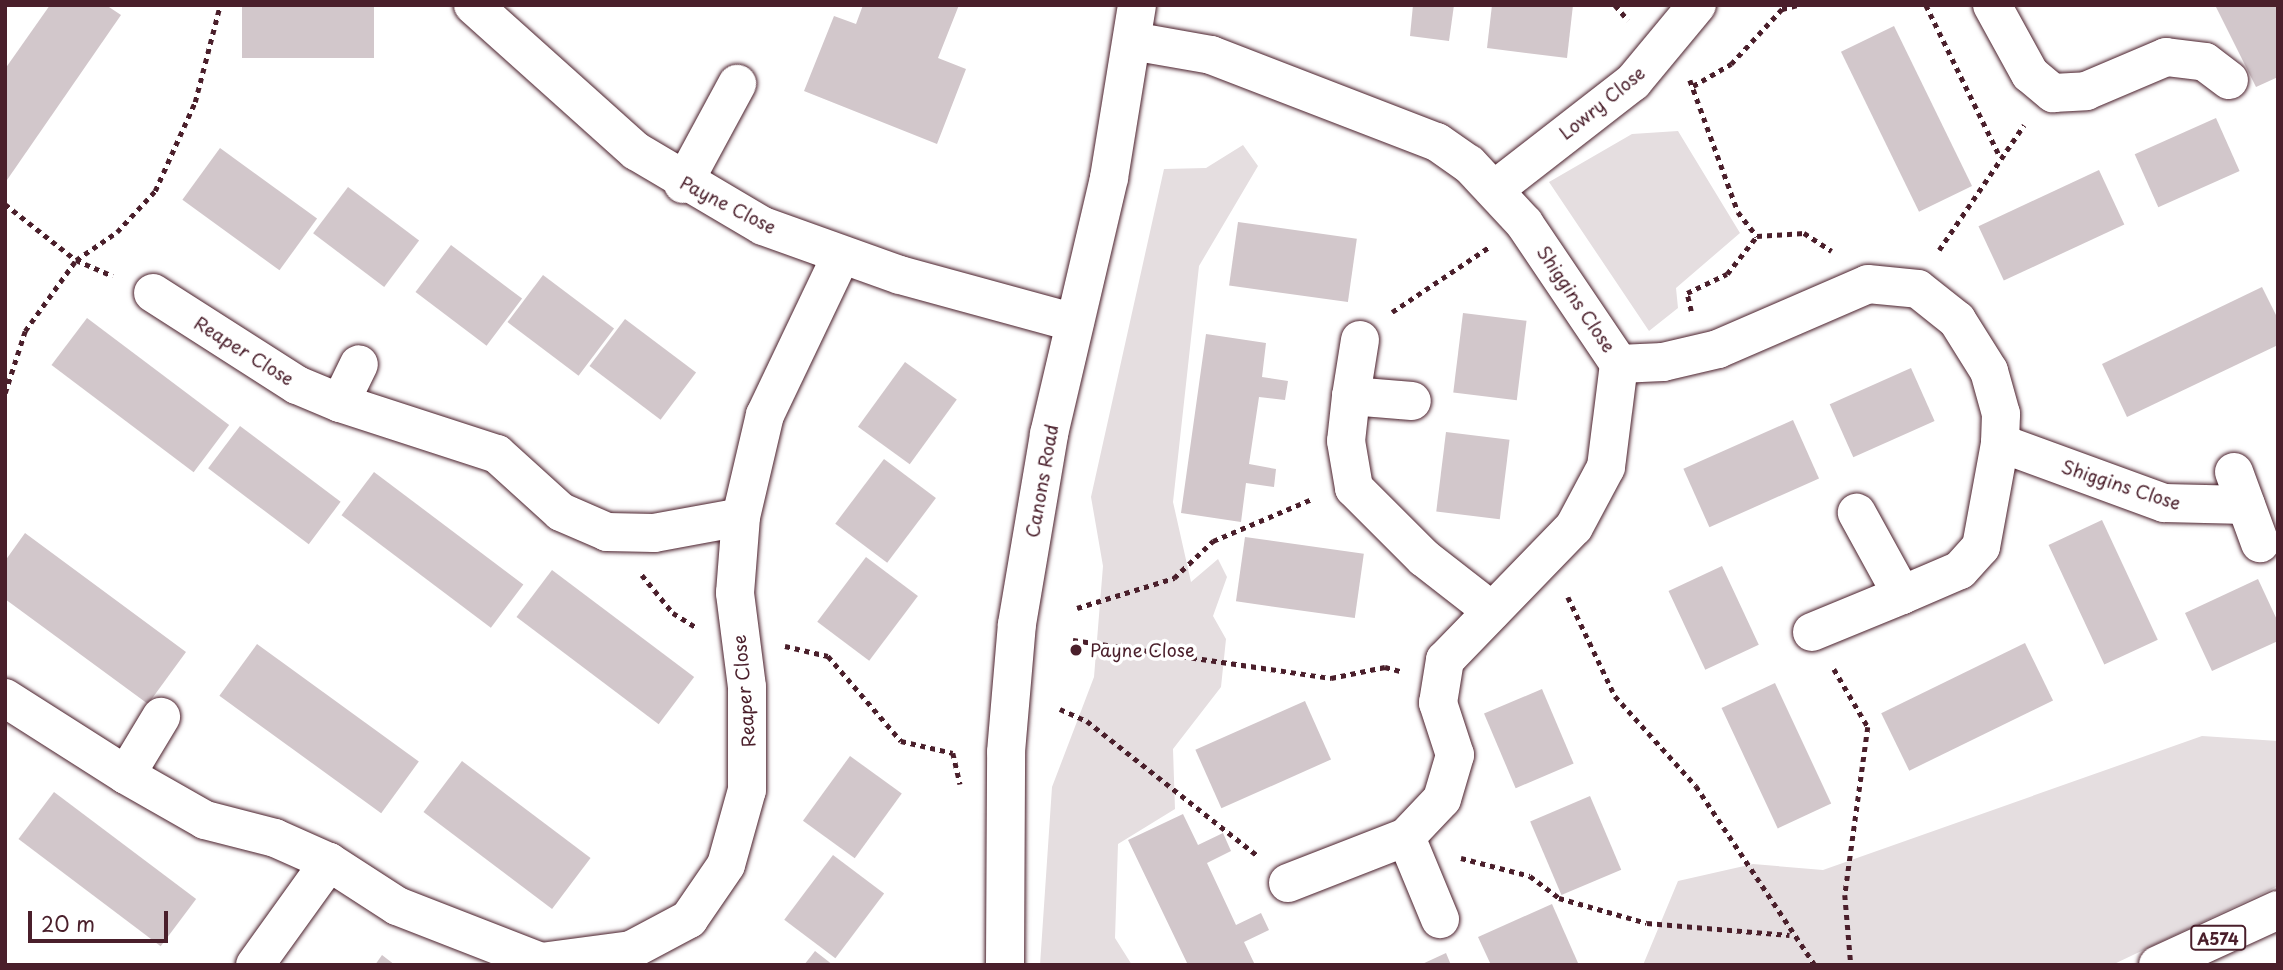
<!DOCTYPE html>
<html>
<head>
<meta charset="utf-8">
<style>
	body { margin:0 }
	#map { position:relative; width:2283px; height:970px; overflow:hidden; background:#fff; font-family:"Playpen Sans",sans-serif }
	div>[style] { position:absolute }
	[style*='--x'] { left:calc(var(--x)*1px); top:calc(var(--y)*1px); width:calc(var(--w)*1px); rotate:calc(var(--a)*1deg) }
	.green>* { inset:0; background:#e5dee0 }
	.building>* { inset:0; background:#d2c7cb; transform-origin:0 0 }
	.path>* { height:4.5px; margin-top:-2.25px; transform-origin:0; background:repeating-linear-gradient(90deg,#4a1f2b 0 5px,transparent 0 10px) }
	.roads { filter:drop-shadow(0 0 2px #4a1f2b) drop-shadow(0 0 2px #4a1f2b) }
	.minor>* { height:38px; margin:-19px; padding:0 19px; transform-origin:19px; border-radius:19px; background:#fff }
	.major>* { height:38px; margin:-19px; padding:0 19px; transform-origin:19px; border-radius:19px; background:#fff }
	.dots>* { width:19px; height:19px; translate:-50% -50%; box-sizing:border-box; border:4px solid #fff; border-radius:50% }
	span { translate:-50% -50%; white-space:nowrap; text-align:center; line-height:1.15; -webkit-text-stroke:7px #fff; paint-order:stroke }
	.shield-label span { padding:2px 5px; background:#fff; border:2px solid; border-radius:5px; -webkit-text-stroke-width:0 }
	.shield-label { font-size:16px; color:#4a1f2b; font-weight:700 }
	.street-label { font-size:18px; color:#4a1f2b }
	.poi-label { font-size:18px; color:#4a1f2b }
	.left { translate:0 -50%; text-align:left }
	.frame { position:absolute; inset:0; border:7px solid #4a1f2b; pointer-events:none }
	.scale { position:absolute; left:28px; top:911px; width:140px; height:32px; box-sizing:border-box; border:4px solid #4a1f2b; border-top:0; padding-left:9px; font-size:21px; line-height:24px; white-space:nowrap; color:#4a1f2b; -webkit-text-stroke:5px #fff; paint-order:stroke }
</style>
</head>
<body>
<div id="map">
	<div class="green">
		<div style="clip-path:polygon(1678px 131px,1740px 233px,1676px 288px,1678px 308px,1649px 331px,1549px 182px,1632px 134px)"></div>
		<div style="clip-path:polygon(1243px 145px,1258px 166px,1199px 266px,1173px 502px,1191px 582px,1218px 559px,1227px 577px,1213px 616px,1226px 639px,1221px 687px,1173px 749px,1175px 809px,1118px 844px,1115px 938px,1132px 965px,1040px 965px,1052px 787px,1094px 677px,1103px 566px,1091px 497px,1164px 169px,1206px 168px)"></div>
		<div style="clip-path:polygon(2202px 736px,2278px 741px,2278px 886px,2112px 965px,1643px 965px,1678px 881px,1753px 864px,1823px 870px)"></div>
	</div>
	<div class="building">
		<div style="clip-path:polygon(50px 5px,106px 5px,121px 15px,7px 180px,5px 69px)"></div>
		<div style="left:242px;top:5px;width:132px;height:53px"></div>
		<div style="clip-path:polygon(863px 5px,959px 5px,938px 58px,966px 69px,937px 144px,804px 91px,834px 16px,856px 24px)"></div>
		<div style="clip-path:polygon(1413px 5px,1454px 5px,1449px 41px,1410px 36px)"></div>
		<div style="clip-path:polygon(1492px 5px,1573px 5px,1567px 58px,1487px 48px)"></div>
		<div style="clip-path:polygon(2215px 5px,2278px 5px,2278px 77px,2256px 87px)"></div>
		<div style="left:1894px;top:26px;width:178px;height:59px;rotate:64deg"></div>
		<div style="left:2216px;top:118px;width:58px;height:89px;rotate:66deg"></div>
		<div style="left:220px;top:148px;width:120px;height:64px;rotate:36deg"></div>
		<div style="left:2099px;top:170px;width:60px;height:133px;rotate:65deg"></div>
		<div style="left:348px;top:187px;width:89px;height:58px;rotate:37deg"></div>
		<div style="left:1238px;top:222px;width:120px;height:64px;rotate:8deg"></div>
		<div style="left:451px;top:245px;width:89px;height:59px;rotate:37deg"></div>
		<div style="left:543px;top:275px;width:89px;height:59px;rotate:37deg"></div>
		<div style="clip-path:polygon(2262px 287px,2278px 319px,2278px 345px,2127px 417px,2102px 364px)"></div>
		<div style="left:1463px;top:313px;width:64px;height:80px;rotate:7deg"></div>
		<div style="left:87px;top:318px;width:178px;height:59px;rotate:37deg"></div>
		<div style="left:625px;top:319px;width:89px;height:59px;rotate:37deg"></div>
		<div style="clip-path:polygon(1206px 334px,1266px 343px,1262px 377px,1288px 381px,1285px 400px,1259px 397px,1249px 464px,1276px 469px,1274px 487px,1246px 483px,1241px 522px,1181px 513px)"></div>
		<div style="left:905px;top:362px;width:64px;height:80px;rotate:36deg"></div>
		<div style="left:1911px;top:368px;width:58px;height:89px;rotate:66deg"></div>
		<div style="left:1793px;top:420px;width:64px;height:120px;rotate:66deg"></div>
		<div style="left:240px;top:426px;width:126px;height:53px;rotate:37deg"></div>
		<div style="left:1446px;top:432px;width:64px;height:80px;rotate:7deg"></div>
		<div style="left:884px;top:459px;width:65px;height:81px;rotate:37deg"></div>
		<div style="left:374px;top:472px;width:187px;height:54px;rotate:37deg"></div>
		<div style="left:2102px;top:520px;width:132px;height:59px;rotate:65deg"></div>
		<div style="clip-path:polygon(25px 533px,186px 652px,148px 704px,5px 599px,5px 561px)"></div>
		<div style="left:1245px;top:537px;width:120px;height:65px;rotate:8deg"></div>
		<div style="left:866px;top:557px;width:65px;height:81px;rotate:37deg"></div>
		<div style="left:1722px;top:566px;width:87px;height:59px;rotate:65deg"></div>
		<div style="left:552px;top:570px;width:178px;height:59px;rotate:37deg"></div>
		<div style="clip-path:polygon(2258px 579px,2278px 622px,2278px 641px,2212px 671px,2185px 613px)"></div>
		<div style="left:2025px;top:643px;width:64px;height:160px;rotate:64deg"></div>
		<div style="left:257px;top:644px;width:200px;height:64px;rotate:36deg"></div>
		<div style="left:1775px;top:683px;width:133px;height:59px;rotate:65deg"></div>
		<div style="left:1542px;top:689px;width:81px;height:63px;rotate:67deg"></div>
		<div style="left:1305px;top:701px;width:64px;height:120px;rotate:66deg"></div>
		<div style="left:850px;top:756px;width:64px;height:80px;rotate:36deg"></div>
		<div style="left:462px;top:761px;width:161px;height:64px;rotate:37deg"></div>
		<div style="left:54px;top:792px;width:178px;height:59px;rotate:37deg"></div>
		<div style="left:1590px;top:796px;width:80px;height:65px;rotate:67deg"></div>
		<div style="clip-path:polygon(1183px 814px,1198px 845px,1223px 833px,1231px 851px,1207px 863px,1236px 925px,1261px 913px,1269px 930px,1244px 942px,1255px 965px,1188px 965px,1128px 840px)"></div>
		<div style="left:833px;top:855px;width:64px;height:81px;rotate:37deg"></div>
		<div style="clip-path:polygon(1552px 904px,1578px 963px,1491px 965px,1478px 937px)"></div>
		<div style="clip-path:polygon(815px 951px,833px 965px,804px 965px)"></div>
		<div style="clip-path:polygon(1446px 953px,1451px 965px,1420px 965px)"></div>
		<div style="clip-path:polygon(382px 955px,395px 965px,375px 965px)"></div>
	</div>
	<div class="path">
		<div style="--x:1615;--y:5;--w:20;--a:49"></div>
		<div style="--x:1926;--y:5;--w:167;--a:64"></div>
		<div style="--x:1690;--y:80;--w:140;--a:70"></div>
		<div style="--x:1738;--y:212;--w:31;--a:52"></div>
		<div style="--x:1757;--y:236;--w:47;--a:-3.7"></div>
		<div style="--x:1804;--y:233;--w:33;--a:33"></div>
		<div style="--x:1693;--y:86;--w:44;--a:-30.1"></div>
		<div style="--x:1731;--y:64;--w:75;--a:-47.2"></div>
		<div style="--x:1782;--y:9;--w:16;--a:-14"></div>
		<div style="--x:5;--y:204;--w:90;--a:38.3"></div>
		<div style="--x:76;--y:260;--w:40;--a:23.4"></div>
		<div style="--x:1939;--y:250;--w:151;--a:-55.8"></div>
		<div style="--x:1691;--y:311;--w:18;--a:-103"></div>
		<div style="--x:1687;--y:293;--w:44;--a:-25.4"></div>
		<div style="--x:1727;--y:274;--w:48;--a:-51.7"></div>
		<div style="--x:1392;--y:312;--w:117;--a:-33.8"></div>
		<div style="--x:5;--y:393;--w:65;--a:-72.1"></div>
		<div style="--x:25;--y:331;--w:87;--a:-54.3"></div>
		<div style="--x:76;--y:260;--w:50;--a:-34.3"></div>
		<div style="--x:117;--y:232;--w:56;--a:-47.2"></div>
		<div style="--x:155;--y:191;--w:98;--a:-65.8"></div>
		<div style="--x:195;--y:102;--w:100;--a:-75.5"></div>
		<div style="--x:642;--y:575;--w:49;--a:50.8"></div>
		<div style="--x:673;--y:613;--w:26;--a:32"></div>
		<div style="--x:1568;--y:597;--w:110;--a:64.6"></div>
		<div style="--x:1615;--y:696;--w:121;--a:48"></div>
		<div style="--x:1696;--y:786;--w:215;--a:56.4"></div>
		<div style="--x:1077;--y:608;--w:102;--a:-17.2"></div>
		<div style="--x:1174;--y:578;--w:54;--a:-43.5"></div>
		<div style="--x:1213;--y:541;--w:108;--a:-23"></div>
		<div style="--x:1073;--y:640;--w:261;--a:8.4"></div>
		<div style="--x:1331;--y:678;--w:55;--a:-11.5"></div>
		<div style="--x:1385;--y:667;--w:16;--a:15"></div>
		<div style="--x:785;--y:646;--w:44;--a:13.1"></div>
		<div style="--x:828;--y:656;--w:112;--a:49.3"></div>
		<div style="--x:901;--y:741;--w:53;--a:13"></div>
		<div style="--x:953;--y:753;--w:32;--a:77"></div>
		<div style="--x:1834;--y:669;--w:67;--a:59.6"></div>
		<div style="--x:1868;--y:727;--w:170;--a:97.8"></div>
		<div style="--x:1845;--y:895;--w:70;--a:85.1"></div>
		<div style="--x:1060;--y:709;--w:30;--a:24"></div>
		<div style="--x:1087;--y:721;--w:218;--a:38.3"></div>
		<div style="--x:1461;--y:858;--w:71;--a:14.6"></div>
		<div style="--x:1530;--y:876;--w:36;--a:37"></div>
		<div style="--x:1559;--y:898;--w:91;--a:15.9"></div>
		<div style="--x:1647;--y:923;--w:143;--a:4.8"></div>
	</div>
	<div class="roads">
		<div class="minor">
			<div style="--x:473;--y:5;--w:219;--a:41.9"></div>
			<div style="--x:636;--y:151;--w:147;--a:30.6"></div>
			<div style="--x:763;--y:226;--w:145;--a:19.7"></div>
			<div style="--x:900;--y:275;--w:181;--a:15.3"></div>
			<div style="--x:1992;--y:5;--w:79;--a:61.2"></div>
			<div style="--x:2030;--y:74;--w:30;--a:40"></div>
			<div style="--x:2053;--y:93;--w:33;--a:-3"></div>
			<div style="--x:2086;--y:91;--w:87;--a:-23"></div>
			<div style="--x:2166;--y:57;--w:39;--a:7"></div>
			<div style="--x:2205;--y:62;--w:30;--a:37"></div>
			<div style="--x:1132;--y:41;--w:80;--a:10"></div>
			<div style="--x:1211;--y:55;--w:242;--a:21.1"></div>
			<div style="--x:1437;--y:142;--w:39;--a:35"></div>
			<div style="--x:1469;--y:164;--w:81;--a:47"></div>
			<div style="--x:1524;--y:223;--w:170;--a:56"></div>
			<div style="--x:1619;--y:364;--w:44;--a:-2.6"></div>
			<div style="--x:1663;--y:362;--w:57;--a:-13.3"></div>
			<div style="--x:1718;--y:349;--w:163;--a:-23.4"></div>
			<div style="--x:1868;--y:284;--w:50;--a:5.7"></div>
			<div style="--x:1918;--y:289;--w:50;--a:38.5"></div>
			<div style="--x:1957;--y:320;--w:60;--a:57.9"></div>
			<div style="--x:1989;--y:371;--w:45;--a:74.4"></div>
			<div style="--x:2001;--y:414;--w:29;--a:92"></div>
			<div style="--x:2000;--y:443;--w:175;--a:20.1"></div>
			<div style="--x:2164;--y:503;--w:82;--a:1.4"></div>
			<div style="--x:683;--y:184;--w:114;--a:-61.6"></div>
			<div style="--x:1495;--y:189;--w:175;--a:-37.8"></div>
			<div style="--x:1633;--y:82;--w:100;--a:-50.3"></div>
			<div style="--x:153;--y:293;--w:171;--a:32.6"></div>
			<div style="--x:297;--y:385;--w:47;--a:22.7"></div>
			<div style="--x:340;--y:403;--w:43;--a:-64"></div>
			<div style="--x:1360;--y:340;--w:57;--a:99.1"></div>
			<div style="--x:1351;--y:396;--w:61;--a:4.7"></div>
			<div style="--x:1351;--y:396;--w:45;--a:96.3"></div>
			<div style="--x:1346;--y:441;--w:48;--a:80.3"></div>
			<div style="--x:1354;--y:488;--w:99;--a:45"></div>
			<div style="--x:1424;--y:558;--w:86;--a:37.9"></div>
			<div style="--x:340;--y:403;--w:165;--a:18"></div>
			<div style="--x:497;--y:454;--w:86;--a:42.2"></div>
			<div style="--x:561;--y:512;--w:50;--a:23.5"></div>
			<div style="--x:607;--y:532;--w:47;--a:1.2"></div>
			<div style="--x:654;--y:533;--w:88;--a:-10.4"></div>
			<div style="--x:2234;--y:472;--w:76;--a:69.9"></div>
			<div style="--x:1902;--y:595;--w:63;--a:-23.3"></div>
			<div style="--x:1960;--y:570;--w:31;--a:-48"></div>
			<div style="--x:1981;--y:547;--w:106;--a:-79.6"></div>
			<div style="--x:1812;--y:632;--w:97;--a:-22.3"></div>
			<div style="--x:1902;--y:595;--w:94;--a:-118.8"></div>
			<div style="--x:5;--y:698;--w:143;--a:32.5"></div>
			<div style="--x:126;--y:775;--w:68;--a:-58.9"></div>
			<div style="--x:126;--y:775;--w:91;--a:29.7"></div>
			<div style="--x:205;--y:820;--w:72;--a:14.4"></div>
			<div style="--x:275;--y:838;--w:59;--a:24"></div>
			<div style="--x:1406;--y:837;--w:89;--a:67.5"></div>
			<div style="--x:1288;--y:883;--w:127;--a:-21.3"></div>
			<div style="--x:1406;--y:837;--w:52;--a:-46.5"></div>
			<div style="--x:1442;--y:799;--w:46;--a:-73.5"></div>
			<div style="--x:1455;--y:755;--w:55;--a:-108.1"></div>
			<div style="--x:1438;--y:703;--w:44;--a:-80.8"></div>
			<div style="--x:1445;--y:660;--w:185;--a:-45.9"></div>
			<div style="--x:1574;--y:527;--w:68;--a:-61.9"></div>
			<div style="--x:1606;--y:467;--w:104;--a:-82.8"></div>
			<div style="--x:255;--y:965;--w:127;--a:-54.3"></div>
			<div style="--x:329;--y:862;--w:81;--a:32.9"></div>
			<div style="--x:397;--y:906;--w:155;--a:21.3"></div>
			<div style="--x:541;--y:962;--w:91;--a:-7.6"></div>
			<div style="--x:631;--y:950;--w:66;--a:-28.1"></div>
			<div style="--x:689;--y:919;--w:65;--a:-55.6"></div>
			<div style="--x:726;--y:865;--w:78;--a:-74.4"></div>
			<div style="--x:747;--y:790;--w:103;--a:-90"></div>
			<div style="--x:747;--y:687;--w:95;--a:-97.3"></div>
			<div style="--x:735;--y:593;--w:76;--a:-85.5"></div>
			<div style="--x:741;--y:517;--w:105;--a:-76.8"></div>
			<div style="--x:765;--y:415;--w:176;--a:-64.5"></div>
			<div style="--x:1005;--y:965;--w:213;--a:-89.7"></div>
			<div style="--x:1006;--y:752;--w:128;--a:-85.1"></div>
			<div style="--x:1017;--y:624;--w:193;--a:-80.4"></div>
			<div style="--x:1049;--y:434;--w:263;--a:-76.8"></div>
			<div style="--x:1109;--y:178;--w:175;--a:-80.8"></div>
		</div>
		<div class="major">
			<div style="--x:2158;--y:965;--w:132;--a:-24.6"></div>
		</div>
	</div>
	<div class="dots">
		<div style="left:1076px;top:650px;background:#4a1f2b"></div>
	</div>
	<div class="shield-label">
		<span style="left:2218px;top:938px">A574</span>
	</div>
	<div class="street-label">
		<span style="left:1602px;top:103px;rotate:-39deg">Lowry Close</span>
		<span style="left:728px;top:205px;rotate:27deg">Payne Close</span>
		<span style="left:1576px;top:299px;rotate:56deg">Shiggins Close</span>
		<span style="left:244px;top:351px;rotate:32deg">Reaper Close</span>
		<span style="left:1042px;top:481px;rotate:-80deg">Canons Road</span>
		<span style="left:2121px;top:485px;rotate:18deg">Shiggins Close</span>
		<span style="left:744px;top:691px;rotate:-95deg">Reaper Close</span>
	</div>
	<div class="poi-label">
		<span class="left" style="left:1090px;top:650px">Payne Close</span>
	</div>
	<div class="frame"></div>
	<div class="scale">20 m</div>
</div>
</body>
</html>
